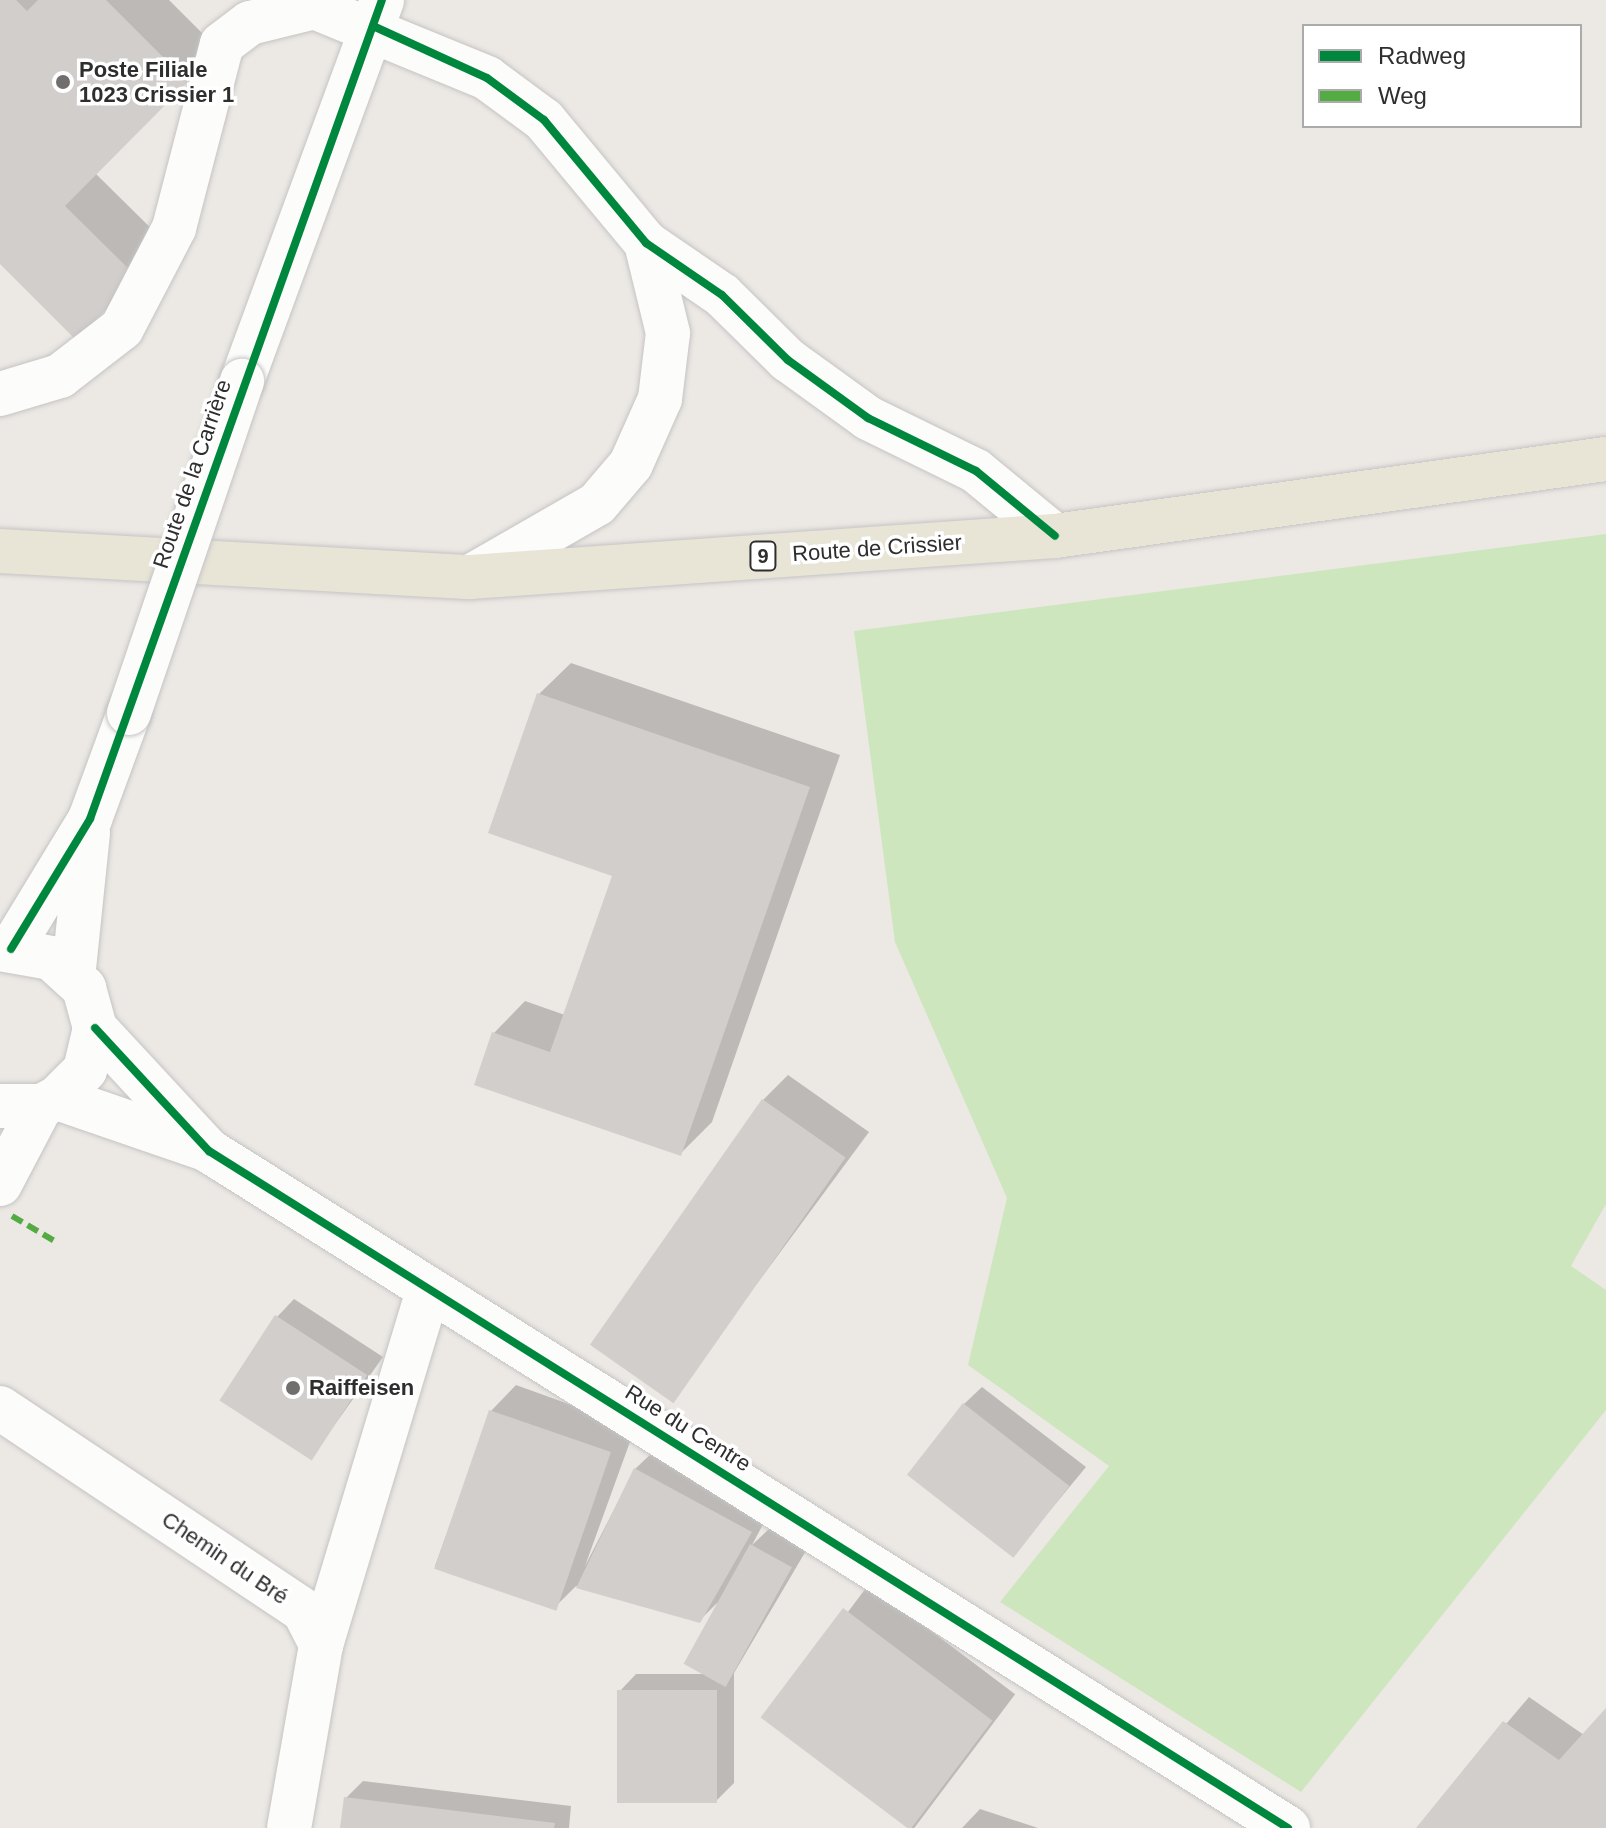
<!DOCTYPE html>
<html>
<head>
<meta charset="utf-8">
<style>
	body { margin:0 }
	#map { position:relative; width:1606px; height:1828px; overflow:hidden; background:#ece8e4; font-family:Arial,sans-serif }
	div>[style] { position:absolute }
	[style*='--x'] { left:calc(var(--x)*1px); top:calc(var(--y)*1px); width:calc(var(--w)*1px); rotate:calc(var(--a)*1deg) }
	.green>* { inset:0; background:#cee6be }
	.shadow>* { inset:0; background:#0003; transform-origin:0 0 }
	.building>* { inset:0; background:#d1cecb; transform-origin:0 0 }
	.roads { filter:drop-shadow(0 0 2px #c5c4c5) drop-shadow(0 0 2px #c5c4c5) }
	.minor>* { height:44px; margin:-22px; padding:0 22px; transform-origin:22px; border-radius:22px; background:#fcfcfb }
	.major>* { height:44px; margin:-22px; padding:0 22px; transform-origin:22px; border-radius:22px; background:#e8e4d6 }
	.bridges { filter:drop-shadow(0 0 2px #c5c4c5) drop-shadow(0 0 2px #c5c4c5) }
	.minor-bridge>* { height:44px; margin:-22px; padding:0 22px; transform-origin:22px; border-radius:22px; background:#fcfcfb }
	.quiet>* { height:6px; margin-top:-3px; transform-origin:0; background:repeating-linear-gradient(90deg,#54ab44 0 12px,transparent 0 18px) }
	.cycleway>* { height:8px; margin:-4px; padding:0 4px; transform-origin:4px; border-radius:4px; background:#00873e }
	.dots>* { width:22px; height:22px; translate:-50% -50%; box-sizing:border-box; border:4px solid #fff; border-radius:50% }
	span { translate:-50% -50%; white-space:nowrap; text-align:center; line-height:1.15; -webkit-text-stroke:7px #fff; paint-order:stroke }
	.shield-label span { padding:2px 6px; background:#fff; border:2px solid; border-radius:6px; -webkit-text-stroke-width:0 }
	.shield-label { font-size:20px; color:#2e2e2e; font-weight:700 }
	.poi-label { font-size:22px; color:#2e2e2e; font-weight:700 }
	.left { translate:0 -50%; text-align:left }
	.street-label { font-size:22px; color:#2e2e2e }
	.legend { position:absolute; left:1302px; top:24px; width:280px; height:104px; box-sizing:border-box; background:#fff; border:2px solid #ababab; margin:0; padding:10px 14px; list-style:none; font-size:24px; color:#2e2e2e }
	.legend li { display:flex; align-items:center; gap:16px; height:40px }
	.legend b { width:40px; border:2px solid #ababab }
</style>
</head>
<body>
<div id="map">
	<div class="green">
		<div style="clip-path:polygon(1606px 534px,1606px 1204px,1571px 1266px,1606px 1290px,1606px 1410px,1301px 1792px,1000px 1602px,1109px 1466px,968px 1365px,1007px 1198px,895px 942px,854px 631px)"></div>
	</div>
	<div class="shadow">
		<div style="clip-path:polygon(0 0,169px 0,218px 49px,95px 173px,168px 245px,76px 337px,0 261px)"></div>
		<div style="clip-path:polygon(571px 663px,840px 755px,712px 1122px,680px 1154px,494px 1033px,525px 1001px,565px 1015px,615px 875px,539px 694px)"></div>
		<div style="clip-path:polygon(788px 1075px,869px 1132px,671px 1400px,763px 1100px)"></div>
		<div style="clip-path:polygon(294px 1299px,383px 1357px,311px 1458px,277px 1317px)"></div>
		<div style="clip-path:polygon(516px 1385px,635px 1428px,585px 1566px,635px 1469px,653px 1452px,768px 1515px,752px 1545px,770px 1528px,807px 1549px,734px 1673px,734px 1783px,716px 1801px,619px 1692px,636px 1674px,705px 1674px,717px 1603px,700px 1620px,576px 1586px,554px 1608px,435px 1566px,491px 1411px)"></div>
		<div style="clip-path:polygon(982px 1387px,1086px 1467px,1014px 1554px,964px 1404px)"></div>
		<div style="left:869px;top:1584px;width:183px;height:169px;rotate:37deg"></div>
		<div style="clip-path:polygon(1529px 1697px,1584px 1735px,1606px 1711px,1606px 1828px,1418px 1828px)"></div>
		<div style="clip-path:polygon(363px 1781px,571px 1806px,569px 1828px,342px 1828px,346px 1798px)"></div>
		<div style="clip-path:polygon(980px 1809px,1038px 1828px,962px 1828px)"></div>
	</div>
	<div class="building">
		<div style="clip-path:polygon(0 0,16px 0,27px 11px,38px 0,106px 0,188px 82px,65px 206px,138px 278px,76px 340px,0 264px)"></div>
		<div style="clip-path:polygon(537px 693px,810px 787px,681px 1156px,474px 1085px,492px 1032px,550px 1052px,612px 876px,488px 833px)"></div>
		<div style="left:762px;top:1099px;width:102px;height:300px;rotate:35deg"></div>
		<div style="left:275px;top:1315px;width:110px;height:102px;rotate:33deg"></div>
		<div style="left:963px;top:1403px;width:135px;height:91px;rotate:38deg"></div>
		<div style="left:489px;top:1410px;width:129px;height:168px;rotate:19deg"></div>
		<div style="clip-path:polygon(634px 1468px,752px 1532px,700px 1623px,576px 1588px)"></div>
		<div style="left:750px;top:1544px;width:48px;height:137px;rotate:29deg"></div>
		<div style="left:843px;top:1608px;width:187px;height:137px;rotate:37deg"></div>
		<div style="left:717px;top:1690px;width:113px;height:100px;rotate:90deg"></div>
		<div style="clip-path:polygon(1606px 1708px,1606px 1828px,1416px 1828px,1503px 1721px,1559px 1760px)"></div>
		<div style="clip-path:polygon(344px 1797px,555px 1823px,554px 1828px,340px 1828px)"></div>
	</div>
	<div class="roads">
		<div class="minor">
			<div style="--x:314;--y:7;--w:187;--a:22.3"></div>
			<div style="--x:487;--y:78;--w:71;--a:36.4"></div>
			<div style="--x:544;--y:120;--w:160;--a:50.3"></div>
			<div style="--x:646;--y:243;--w:92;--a:34.4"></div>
			<div style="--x:722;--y:295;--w:93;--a:44.6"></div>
			<div style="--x:788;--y:360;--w:99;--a:35.9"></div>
			<div style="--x:868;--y:418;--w:120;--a:26.1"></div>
			<div style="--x:976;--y:471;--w:102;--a:39.4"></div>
			<div style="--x:242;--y:381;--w:406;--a:-69.8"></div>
			<div style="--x:0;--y:394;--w:63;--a:-16.7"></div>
			<div style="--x:60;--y:376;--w:78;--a:-37.7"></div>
			<div style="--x:122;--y:328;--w:113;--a:-62.5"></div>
			<div style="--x:174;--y:228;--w:190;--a:-75.4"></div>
			<div style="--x:222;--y:44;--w:35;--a:-37"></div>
			<div style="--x:250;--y:23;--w:66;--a:-14"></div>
			<div style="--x:314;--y:7;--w:9;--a:-131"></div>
			<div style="--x:470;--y:577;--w:146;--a:-29.9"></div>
			<div style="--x:597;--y:504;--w:52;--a:-49.6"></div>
			<div style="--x:631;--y:464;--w:71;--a:-66"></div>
			<div style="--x:660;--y:399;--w:66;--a:-83.1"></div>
			<div style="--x:668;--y:333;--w:93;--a:-103.7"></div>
			<div style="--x:0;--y:949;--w:52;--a:10"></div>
			<div style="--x:51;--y:958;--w:45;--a:42.3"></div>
			<div style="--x:84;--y:988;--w:41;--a:74.6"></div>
			<div style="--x:95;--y:1028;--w:43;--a:103.4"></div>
			<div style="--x:85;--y:1070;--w:40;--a:135"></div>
			<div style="--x:57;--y:1098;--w:18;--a:153"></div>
			<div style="--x:41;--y:1106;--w:41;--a:180"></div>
			<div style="--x:11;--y:949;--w:152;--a:-58.7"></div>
			<div style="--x:90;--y:819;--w:113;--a:-69.8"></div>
			<div style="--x:73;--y:978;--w:146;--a:-84.1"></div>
			<div style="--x:95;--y:1028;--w:168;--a:47.2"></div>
			<div style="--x:209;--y:1151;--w:1274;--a:32.11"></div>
			<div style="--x:57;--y:1098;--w:153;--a:19"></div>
			<div style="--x:0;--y:1184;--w:88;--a:-62.3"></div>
			<div style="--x:0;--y:1408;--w:366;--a:33.7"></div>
			<div style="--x:304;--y:1611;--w:38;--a:63"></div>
			<div style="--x:321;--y:1645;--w:186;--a:99.9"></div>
			<div style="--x:321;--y:1645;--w:371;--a:-73.2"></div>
		</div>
		<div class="major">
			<div style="--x:0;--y:551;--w:471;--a:3.2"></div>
			<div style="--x:470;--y:577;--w:586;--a:-4.01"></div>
			<div style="--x:1055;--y:536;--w:556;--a:-7.96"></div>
		</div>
	</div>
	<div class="bridges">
		<div class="minor-bridge">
			<div style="--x:129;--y:713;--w:351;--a:-71.2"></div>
		</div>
	</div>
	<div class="quiet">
		<div style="--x:12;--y:1216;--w:53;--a:30.4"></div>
	</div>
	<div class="cycleway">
		<div style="--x:373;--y:26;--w:125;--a:24.5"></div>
		<div style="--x:487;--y:78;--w:71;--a:36.4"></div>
		<div style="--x:544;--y:120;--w:160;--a:50.3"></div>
		<div style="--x:646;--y:243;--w:92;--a:34.4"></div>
		<div style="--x:722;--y:295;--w:93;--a:44.6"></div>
		<div style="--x:788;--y:360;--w:99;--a:35.9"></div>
		<div style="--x:868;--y:418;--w:120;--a:26.1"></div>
		<div style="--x:976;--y:471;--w:102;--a:39.4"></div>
		<div style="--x:11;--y:949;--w:152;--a:-58.7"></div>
		<div style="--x:90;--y:819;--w:869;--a:-70.38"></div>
		<div style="--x:95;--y:1028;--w:168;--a:47.2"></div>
		<div style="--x:209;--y:1151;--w:1274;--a:32.11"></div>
	</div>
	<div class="dots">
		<div style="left:63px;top:82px;background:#706f6e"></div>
		<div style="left:293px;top:1388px;background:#706f6e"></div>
	</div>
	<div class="shield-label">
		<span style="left:763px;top:556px">9</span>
	</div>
	<div class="poi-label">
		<span class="left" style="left:79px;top:82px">Poste Filiale<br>1023 Crissier 1</span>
		<span class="left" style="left:309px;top:1388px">Raiffeisen</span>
	</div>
	<div class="street-label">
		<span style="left:192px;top:474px;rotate:-71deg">Route de la Carrière</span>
		<span style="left:877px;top:548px;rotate:-4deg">Route de Crissier</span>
		<span style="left:688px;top:1428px;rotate:32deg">Rue du Centre</span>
		<span style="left:225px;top:1558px;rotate:34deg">Chemin du Bré</span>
	</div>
	<ul class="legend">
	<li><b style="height:10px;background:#00873e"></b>Radweg</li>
	<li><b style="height:10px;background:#54ab44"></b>Weg</li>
	</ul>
</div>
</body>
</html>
